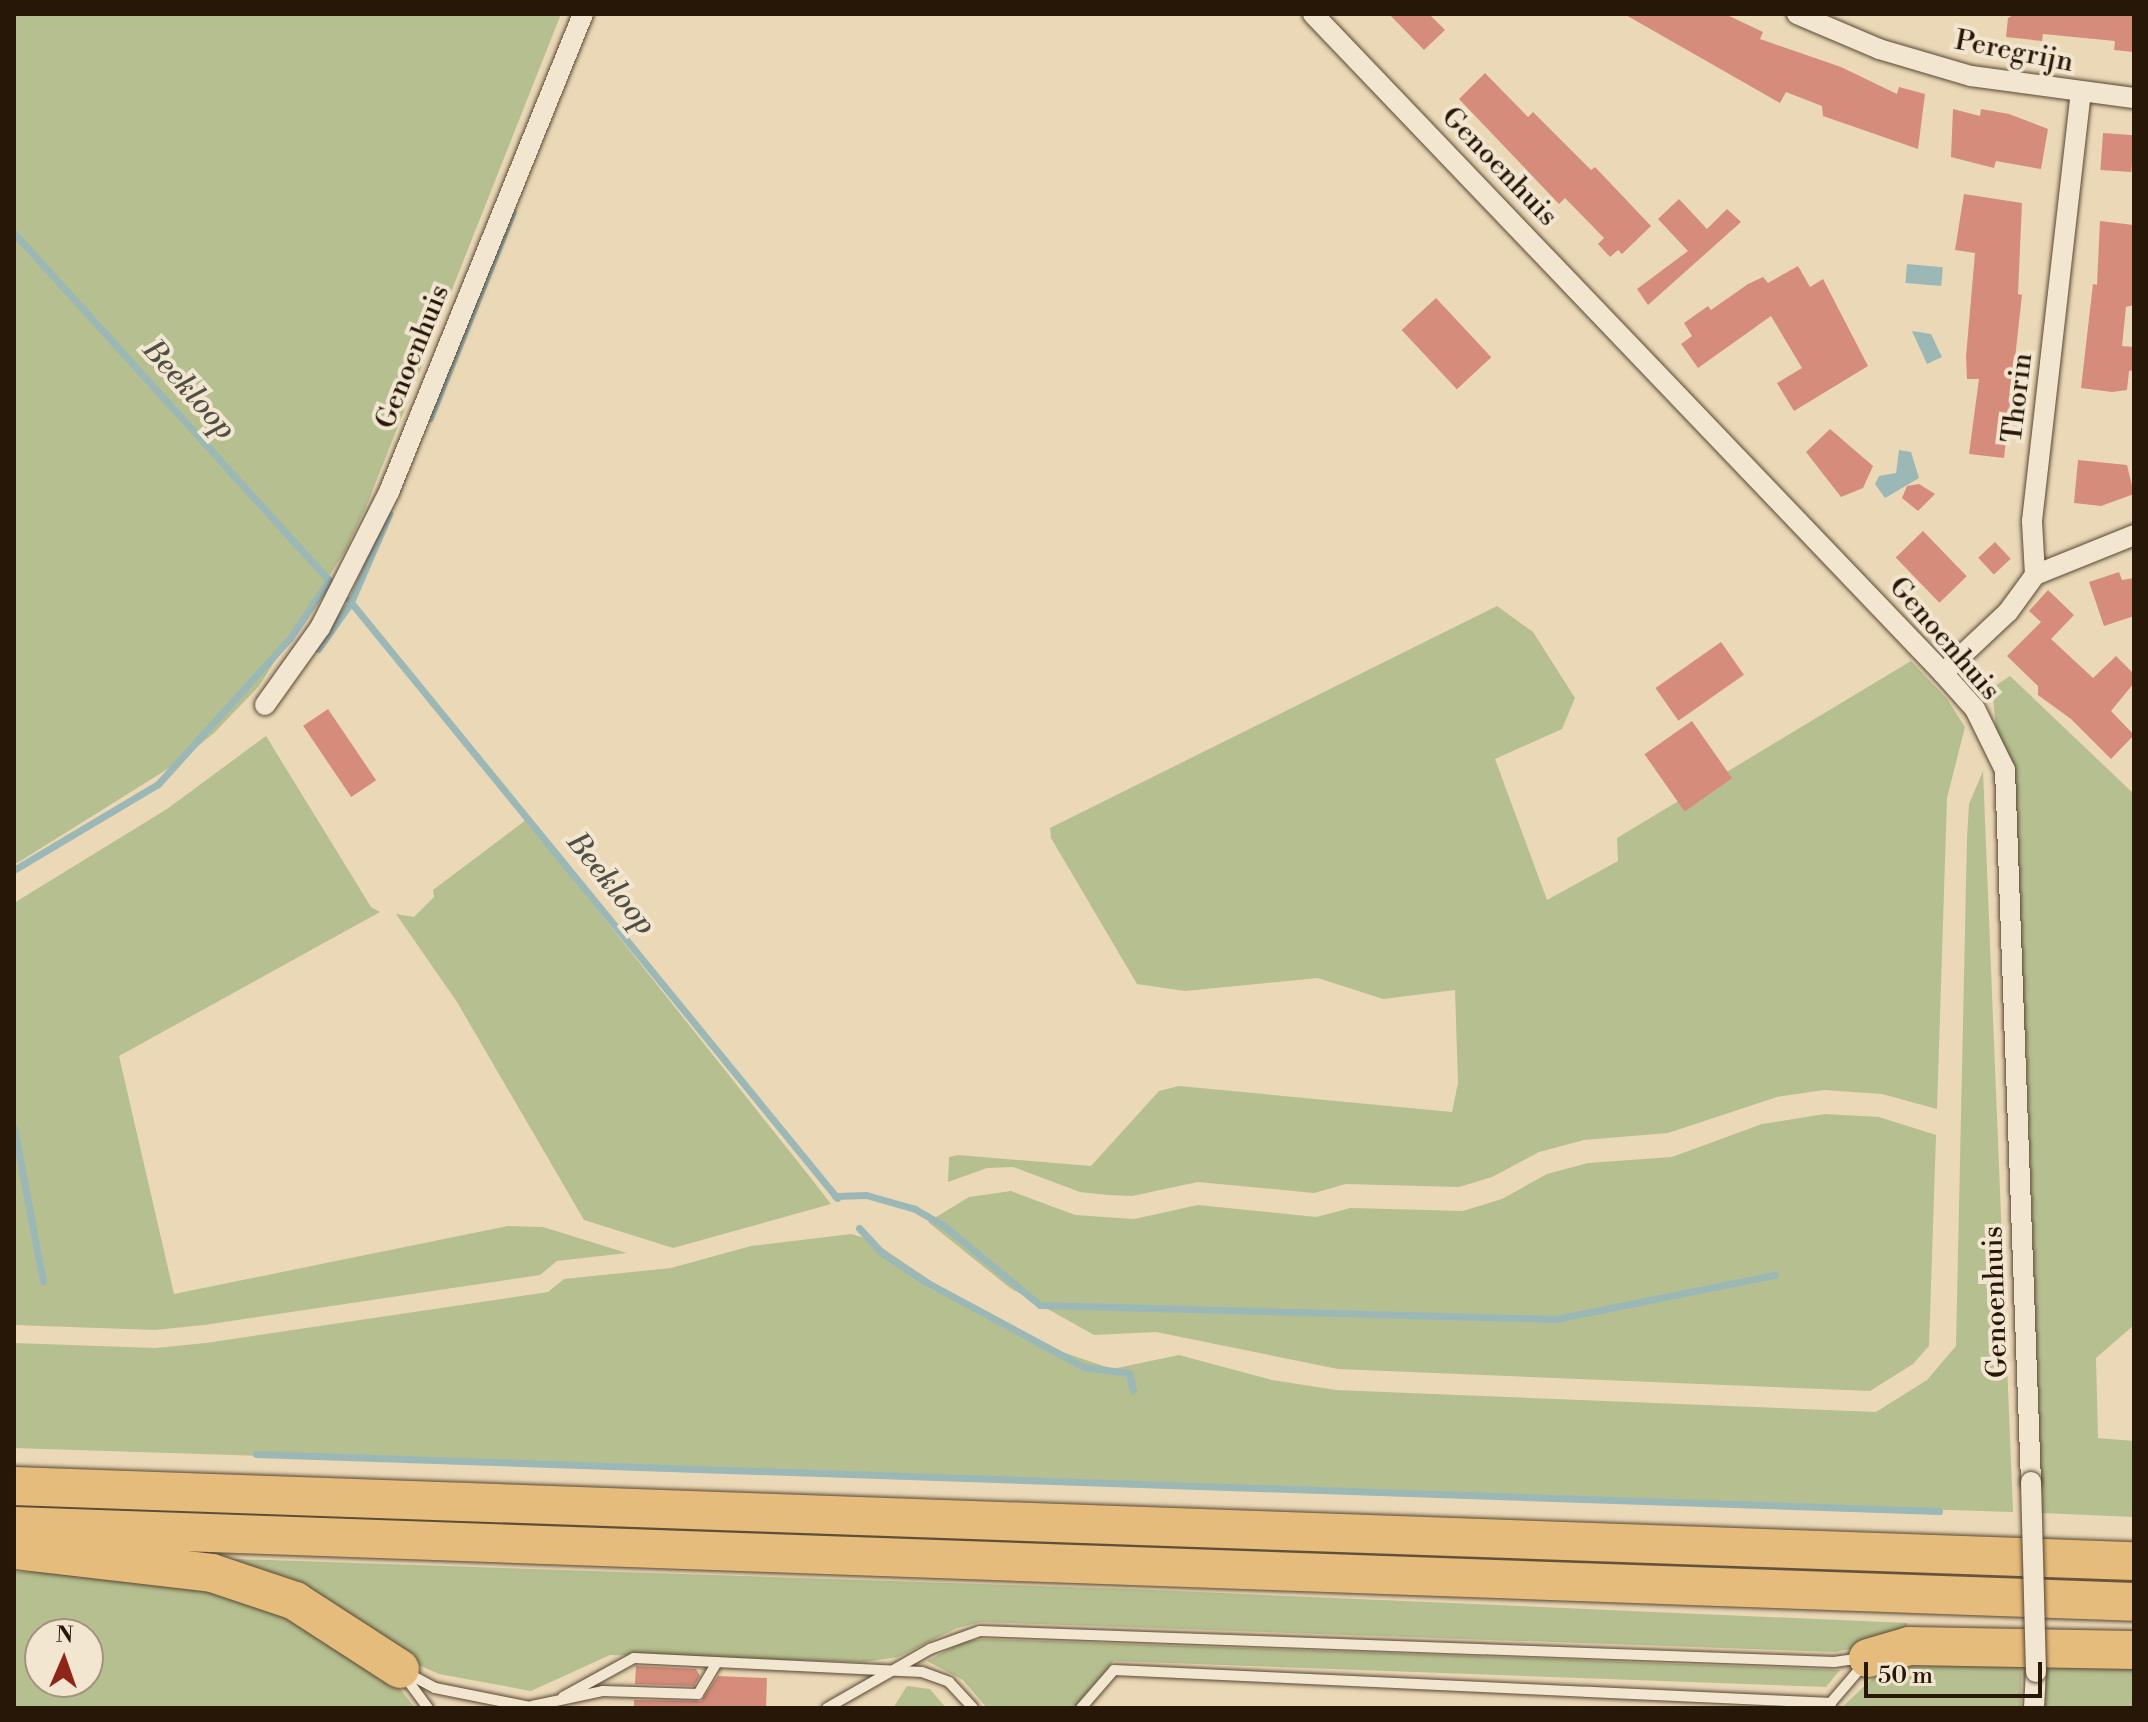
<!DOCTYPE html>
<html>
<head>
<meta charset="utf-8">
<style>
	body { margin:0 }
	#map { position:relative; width:2148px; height:1722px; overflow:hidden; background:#ebd8b7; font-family:"Libre Bodoni",serif }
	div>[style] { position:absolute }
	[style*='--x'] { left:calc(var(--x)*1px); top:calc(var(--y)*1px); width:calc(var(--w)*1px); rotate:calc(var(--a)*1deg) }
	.green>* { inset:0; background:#b6bf8f; transform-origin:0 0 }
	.water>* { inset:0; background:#9bb8b7; transform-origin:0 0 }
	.stream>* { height:7px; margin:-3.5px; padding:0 3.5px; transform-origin:3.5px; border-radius:3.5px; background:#9bb8b7 }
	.building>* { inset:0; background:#d68c7a; transform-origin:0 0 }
	.roads { filter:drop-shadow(0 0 2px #584733) drop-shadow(0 0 2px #584733) }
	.service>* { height:10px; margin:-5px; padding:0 5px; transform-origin:5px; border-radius:5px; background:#f2e6d0 }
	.minor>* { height:20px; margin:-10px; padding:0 10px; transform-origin:10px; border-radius:10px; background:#f2e6d0 }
	.motorway>* { height:38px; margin:-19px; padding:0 19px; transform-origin:19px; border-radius:19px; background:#e6bc7c }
	.bridges { filter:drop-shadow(0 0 2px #584733) drop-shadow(0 0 2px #584733) }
	.minor-bridge>* { height:20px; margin:-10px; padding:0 10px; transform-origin:10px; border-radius:10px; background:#f2e6d0 }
	span { translate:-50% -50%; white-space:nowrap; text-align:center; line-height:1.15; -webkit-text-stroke:8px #f2e6d0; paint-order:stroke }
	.street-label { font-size:28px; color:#271707 }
	.water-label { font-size:30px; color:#504f45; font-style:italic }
	.frame { position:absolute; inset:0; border:16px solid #271707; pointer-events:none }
	.north { position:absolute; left:24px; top:1618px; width:80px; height:80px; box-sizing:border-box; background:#f2e6d0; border:2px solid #a19380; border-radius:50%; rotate:2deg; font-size:22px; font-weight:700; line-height:32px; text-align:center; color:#271707 }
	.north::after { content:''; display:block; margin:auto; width:28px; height:36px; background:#8f2418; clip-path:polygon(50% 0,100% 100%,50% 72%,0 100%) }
	.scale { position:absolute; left:1864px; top:1662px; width:178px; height:36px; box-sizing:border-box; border:4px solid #271707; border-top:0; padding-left:10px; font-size:24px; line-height:28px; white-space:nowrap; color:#271707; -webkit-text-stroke:6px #f2e6d0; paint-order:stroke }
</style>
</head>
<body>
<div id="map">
	<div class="green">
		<div style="clip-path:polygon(14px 14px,561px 14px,366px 507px,345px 551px,259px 686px,214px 733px,174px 765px,14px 865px)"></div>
		<div style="clip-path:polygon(1497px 606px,1533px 632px,1575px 698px,1562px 729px,1495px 759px,1547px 900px,1618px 861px,1617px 838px,1911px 661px,1947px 699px,1965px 727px,1947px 798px,1937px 1109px,1882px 1094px,1824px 1090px,1777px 1097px,1668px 1133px,1584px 1140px,1539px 1152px,1492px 1177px,1459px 1187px,1346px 1184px,1314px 1193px,1198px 1182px,1132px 1196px,1108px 1195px,1080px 1192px,1013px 1167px,987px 1168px,948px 1182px,949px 1157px,958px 1155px,1091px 1166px,1159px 1091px,1179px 1086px,1452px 1112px,1458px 1083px,1455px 990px,1383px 999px,1318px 978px,1185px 991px,1137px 984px,1051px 838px,1050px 828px)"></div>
		<div style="clip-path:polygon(2010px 676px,2134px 794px,2134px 1325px,2096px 1358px,2098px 1438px,2134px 1441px,2134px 1517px,2042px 1513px,2026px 1040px,1992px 688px)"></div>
		<div style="clip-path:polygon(266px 736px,371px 907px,380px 912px,119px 1056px,174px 1294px,508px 1226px,543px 1227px,627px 1253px,557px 1261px,540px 1275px,204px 1325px,155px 1330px,14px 1325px,14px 903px,167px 809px)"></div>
		<div style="clip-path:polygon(1983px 771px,2013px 1512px,14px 1448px,14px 1343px,156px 1348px,206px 1343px,548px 1292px,564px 1279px,671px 1268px,751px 1246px,851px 1234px,869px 1239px,965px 1304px,1048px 1347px,1112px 1369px,1179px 1355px,1272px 1380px,1336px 1390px,1876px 1412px,1927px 1380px,1956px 1346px,1967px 838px,1969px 804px)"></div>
		<div style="clip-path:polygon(526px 820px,810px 1177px,831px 1204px,673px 1248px,584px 1220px,457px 1002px,396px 914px,414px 917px,434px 897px,433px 890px)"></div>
		<div style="clip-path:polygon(1825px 1114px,1879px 1117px,1936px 1135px,1929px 1346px,1913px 1364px,1870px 1391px,1338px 1369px,1156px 1332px,1094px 1335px,1010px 1288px,928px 1222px,969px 1197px,1011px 1191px,1075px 1215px,1134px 1219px,1198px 1205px,1316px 1217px,1351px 1208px,1463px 1211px,1502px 1199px,1547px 1174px,1588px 1163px,1672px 1157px,1762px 1124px)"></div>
		<div style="clip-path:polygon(176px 1557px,1130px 1589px,1907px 1623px,1907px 1638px,1835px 1652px,981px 1622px,957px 1628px,898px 1657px,864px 1662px,610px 1655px,531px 1691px,439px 1674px)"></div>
		<div style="clip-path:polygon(evenodd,158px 1571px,293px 1608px,395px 1682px,415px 1708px,14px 1708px,14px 1572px,158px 1571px,40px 1634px,88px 1634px,88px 1682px,40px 1682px,40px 1634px)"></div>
		<div style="clip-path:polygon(984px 1639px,1553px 1659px,1840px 1670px,1826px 1687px,1114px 1661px,1074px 1708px,987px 1708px,963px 1680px,927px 1661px,965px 1641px)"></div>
		<div style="clip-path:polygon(2022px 1657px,2021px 1708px,1841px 1708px,1888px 1664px)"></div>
		<div style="left:2044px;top:1659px;width:90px;height:49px;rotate:1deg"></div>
		<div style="clip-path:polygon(907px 1686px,930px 1689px,946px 1708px,893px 1708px)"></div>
	</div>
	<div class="water">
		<div style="left:1907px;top:264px;width:36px;height:19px;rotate:5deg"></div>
		<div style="clip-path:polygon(1912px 331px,1931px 334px,1942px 357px,1927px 364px)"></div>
		<div style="clip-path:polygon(1899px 450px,1911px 452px,1919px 478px,1885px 498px,1875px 484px,1879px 476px,1896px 473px)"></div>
	</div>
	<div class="stream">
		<div style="--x:14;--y:233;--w:469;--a:47.8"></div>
		<div style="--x:329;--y:580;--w:70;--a:123.9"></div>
		<div style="--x:290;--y:638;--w:197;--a:132.1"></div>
		<div style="--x:158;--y:784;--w:168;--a:149.2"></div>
		<div style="--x:430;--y:418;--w:222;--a:-68.1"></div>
		<div style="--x:349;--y:600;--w:772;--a:50.78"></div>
		<div style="--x:318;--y:649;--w:57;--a:-54.9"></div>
		<div style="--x:351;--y:602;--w:96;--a:-66.6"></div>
		<div style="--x:14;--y:1128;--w:156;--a:79.3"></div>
		<div style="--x:835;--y:1196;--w:31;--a:-2"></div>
		<div style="--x:866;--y:1195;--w:51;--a:15.9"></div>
		<div style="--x:915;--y:1209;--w:34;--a:30"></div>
		<div style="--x:944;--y:1226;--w:124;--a:39.5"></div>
		<div style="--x:1040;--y:1305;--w:516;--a:1.55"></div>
		<div style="--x:1556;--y:1319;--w:223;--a:-11.4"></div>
		<div style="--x:859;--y:1228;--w:34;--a:47"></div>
		<div style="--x:882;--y:1253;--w:53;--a:33.4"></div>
		<div style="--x:926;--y:1282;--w:179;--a:28.3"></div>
		<div style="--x:1084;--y:1367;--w:45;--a:7.6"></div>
		<div style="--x:1129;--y:1373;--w:18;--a:77"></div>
		<div style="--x:256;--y:1454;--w:1684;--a:1.94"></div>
	</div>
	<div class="building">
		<div style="clip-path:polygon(1389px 14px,1429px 14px,1445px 30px,1424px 50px)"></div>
		<div style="clip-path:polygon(1624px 14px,1725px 14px,1763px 32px,1760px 39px,1841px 67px,1897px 94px,1899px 87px,1925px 94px,1918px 149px,1823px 116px,1822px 106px,1786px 92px,1780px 103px)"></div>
		<div style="clip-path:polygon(2015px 14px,2134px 14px,2134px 52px,2114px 50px,2115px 41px,2043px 34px,2042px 41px,2006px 37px,2008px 18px)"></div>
		<div style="clip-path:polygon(1485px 73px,1528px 117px,1533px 112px,1591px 170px,1595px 167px,1651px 226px,1622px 254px,1618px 250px,1610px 257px,1598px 244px,1604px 238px,1565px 198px,1559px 204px,1459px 99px)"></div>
		<div style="clip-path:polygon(1953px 109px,1980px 116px,1981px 109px,2009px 114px,2048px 129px,2041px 169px,1996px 161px,1994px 168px,1951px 157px)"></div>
		<div style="left:2103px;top:133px;width:31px;height:37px;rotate:4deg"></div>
		<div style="clip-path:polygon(1964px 194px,2022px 203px,2018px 294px,2022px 295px,2004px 458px,1969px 454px,1979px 379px,1967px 379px,1966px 357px,1975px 253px,1955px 250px)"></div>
		<div style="clip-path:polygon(1679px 199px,1707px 229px,1727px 209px,1741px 222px,1648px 305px,1637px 289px,1688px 251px,1658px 219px)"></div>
		<div style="clip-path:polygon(2100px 221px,2134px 225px,2134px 305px,2126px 307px,2122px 346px,2134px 347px,2134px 370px,2129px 371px,2127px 390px,2112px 392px,2081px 388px,2093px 284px,2097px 285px)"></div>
		<div style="clip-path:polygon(1798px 266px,1810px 287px,1823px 279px,1868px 366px,1794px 411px,1777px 383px,1802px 368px,1771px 316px,1698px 368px,1681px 344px,1692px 336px,1684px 323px,1708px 306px,1711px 310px,1748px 284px,1763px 277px,1768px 283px)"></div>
		<div style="left:1436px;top:298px;width:81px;height:47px;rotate:47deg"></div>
		<div style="clip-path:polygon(1830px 429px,1873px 466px,1863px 488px,1841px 497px,1806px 452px)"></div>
		<div style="clip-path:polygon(2078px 460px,2127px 465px,2134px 494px,2101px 506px,2074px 503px)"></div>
		<div style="clip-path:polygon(1919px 484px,1935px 494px,1918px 511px,1902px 498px,1907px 486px)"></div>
		<div style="left:1923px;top:531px;width:63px;height:38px;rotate:46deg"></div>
		<div style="left:1995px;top:542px;width:23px;height:23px;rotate:47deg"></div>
		<div style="clip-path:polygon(2119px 572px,2122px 580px,2134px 578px,2134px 616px,2104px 626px,2089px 582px)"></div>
		<div style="clip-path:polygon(2048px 590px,2074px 615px,2051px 639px,2093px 678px,2116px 656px,2134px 674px,2134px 683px,2111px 711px,2134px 735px,2111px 759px,2071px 719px,2038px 695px,2038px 686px,2007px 656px,2041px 622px,2029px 611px)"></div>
		<div style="left:1721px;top:642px;width:40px;height:80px;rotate:55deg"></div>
		<div style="left:328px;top:709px;width:86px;height:30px;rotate:56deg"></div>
		<div style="left:1692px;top:721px;width:70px;height:58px;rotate:55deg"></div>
		<div style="clip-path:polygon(636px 1666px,696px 1669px,700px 1676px,694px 1686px,635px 1684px)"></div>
		<div style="clip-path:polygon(718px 1676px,767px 1678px,766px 1708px,634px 1708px,634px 1700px,701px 1701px)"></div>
	</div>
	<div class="roads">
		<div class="service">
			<div style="--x:405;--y:1672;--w:34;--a:28"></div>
			<div style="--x:435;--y:1688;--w:102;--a:11.3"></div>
			<div style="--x:403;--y:1674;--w:42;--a:53.7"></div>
			<div style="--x:563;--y:1697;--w:81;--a:-28.8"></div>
			<div style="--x:634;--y:1658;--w:288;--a:2.8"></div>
			<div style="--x:922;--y:1672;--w:29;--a:20"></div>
			<div style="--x:949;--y:1682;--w:35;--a:47"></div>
			<div style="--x:532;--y:1706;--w:73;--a:-11.9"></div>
			<div style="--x:603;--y:1691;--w:95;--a:1.8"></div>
			<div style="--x:698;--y:1694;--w:37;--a:-59"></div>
			<div style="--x:1828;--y:1706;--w:55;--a:-49.4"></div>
			<div style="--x:827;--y:1708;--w:119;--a:-29.8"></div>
			<div style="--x:930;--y:1649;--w:53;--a:-19.8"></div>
			<div style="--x:980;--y:1631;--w:855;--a:2.08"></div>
			<div style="--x:1834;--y:1662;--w:27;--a:-8"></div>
			<div style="--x:1081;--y:1708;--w:50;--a:-49"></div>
			<div style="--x:1114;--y:1670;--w:718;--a:2.64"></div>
		</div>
		<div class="minor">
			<div style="--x:1313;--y:14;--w:912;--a:46.29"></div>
			<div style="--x:1943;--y:673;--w:48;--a:48.4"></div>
			<div style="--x:1975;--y:709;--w:68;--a:63.8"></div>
			<div style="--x:2005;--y:770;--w:712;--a:87.91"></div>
			<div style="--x:1797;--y:14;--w:89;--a:23.1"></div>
			<div style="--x:1879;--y:49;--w:96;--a:16.4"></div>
			<div style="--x:1971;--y:76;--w:164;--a:7.7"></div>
			<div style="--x:2035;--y:575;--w:107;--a:-22"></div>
			<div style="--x:1943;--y:673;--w:89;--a:-43.2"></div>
			<div style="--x:2008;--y:612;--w:46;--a:-53.9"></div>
			<div style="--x:2035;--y:575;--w:54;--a:-93.2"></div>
			<div style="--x:2032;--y:521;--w:430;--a:-83.5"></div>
			<div style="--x:265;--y:705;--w:95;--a:-54.5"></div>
			<div style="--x:320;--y:628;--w:153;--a:-63.1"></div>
			<div style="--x:389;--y:492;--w:516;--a:-67.91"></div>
			<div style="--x:2034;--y:1708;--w:36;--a:-87"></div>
		</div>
		<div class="motorway">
			<div style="--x:14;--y:1486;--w:2121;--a:2.03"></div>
			<div style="--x:14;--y:1526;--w:2121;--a:2.05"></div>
			<div style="--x:14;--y:1550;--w:199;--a:6.6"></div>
			<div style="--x:212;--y:1573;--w:88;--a:18.6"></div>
			<div style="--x:295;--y:1601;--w:125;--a:32.9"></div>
			<div style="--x:1868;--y:1658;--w:43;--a:-16.3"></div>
			<div style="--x:1909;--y:1646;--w:225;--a:1"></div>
		</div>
	</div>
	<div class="bridges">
		<div class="minor-bridge">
			<div style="--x:2031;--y:1482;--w:190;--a:88.5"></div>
		</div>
	</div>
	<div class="street-label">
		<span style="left:2014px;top:52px;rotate:11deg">Peregrijn</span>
		<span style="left:1499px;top:167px;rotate:46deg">Genoenhuis</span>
		<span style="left:413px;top:357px;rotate:-68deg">Genoenhuis</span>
		<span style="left:2018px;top:398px;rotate:-83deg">Thorin</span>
		<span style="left:1944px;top:639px;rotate:49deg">Genoenhuis</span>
		<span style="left:1996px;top:1302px;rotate:-92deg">Genoenhuis</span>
	</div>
	<div class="water-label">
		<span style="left:189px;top:390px;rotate:48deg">Beekloop</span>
		<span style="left:611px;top:884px;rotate:51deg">Beekloop</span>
	</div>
	<div class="frame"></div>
	<div class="north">N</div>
	<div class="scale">50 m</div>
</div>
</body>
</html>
